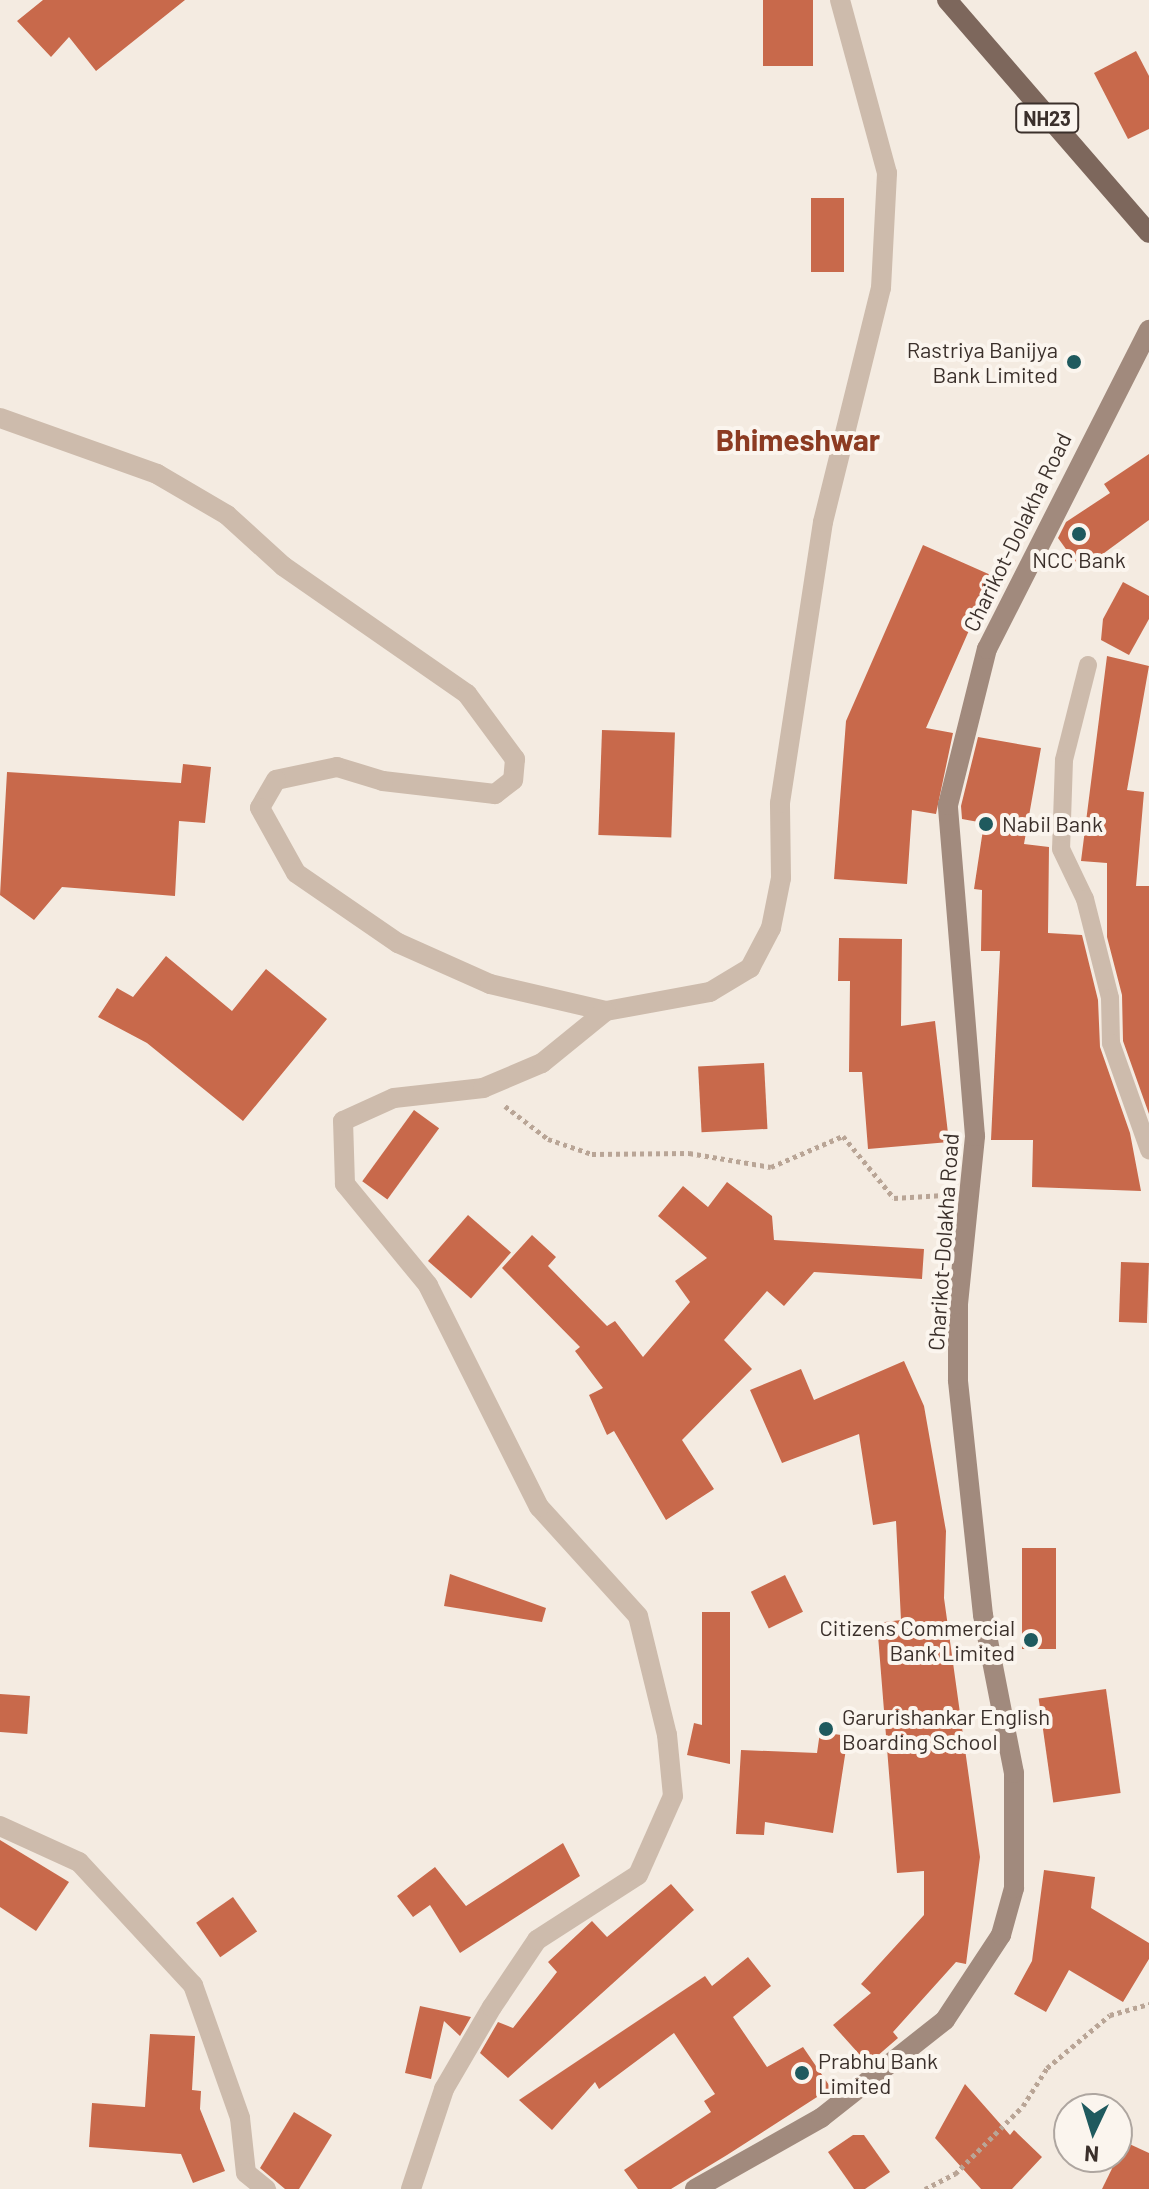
<!DOCTYPE html>
<html>
<head>
<meta charset="utf-8">
<style>
	body { margin:0 }
	#map { position:relative; width:1149px; height:2189px; overflow:hidden; background:#f4ebe1; font-family:Barlow,sans-serif }
	div>[style] { position:absolute }
	[style*='--x'] { left:calc(var(--x)*1px); top:calc(var(--y)*1px); width:calc(var(--w)*1px); rotate:calc(var(--a)*1deg) }
	.building>* { inset:0; background:#c8694b; transform-origin:0 0 }
	.path>* { height:5px; margin-top:-2.5px; transform-origin:0; background:repeating-linear-gradient(90deg,#b9a596 0 4px,transparent 0 8px) }
	.service>* { height:18px; margin:-9px; padding:0 9px; transform-origin:9px; border-radius:9px; background:#cdbbac }
	.minor>* { height:20px; margin:-10px; padding:0 10px; transform-origin:10px; border-radius:10px; background:#cdbbac }
	.secondary>* { height:20px; margin:-10px; padding:0 10px; transform-origin:10px; border-radius:10px; background:#a18a7d }
	.primary>* { height:20px; margin:-10px; padding:0 10px; transform-origin:10px; border-radius:10px; background:#7d675c }
	.dots>* { width:22px; height:22px; translate:-50% -50%; box-sizing:border-box; border:4px solid #fbf5ee; border-radius:50% }
	span { translate:-50% -50%; white-space:nowrap; text-align:center; line-height:1.15; -webkit-text-stroke:8px #fbf5ee; paint-order:stroke }
	.shield-label span { padding:2px 6px; background:#fbf5ee; border:2px solid; border-radius:6px; -webkit-text-stroke-width:0 }
	.shield-label { font-size:20px; color:#3b302b; font-weight:700 }
	.poi-label { font-size:22px; color:#3b302b }
	.right { translate:-100% -50%; text-align:right }
	.left { translate:0 -50%; text-align:left }
	.street-label { font-size:22px; color:#3b302b }
	.district-label { font-size:30px; color:#8c3b22; font-weight:700 }
	.north { position:absolute; left:1053px; top:2093px; width:80px; height:80px; box-sizing:border-box; background:#fbf5ee; border:2px solid #aea6a0; border-radius:50%; rotate:184deg; font-size:22px; font-weight:700; line-height:32px; text-align:center; color:#3b302b }
	.north::after { content:''; display:block; margin:auto; width:28px; height:36px; background:#1f5a5e; clip-path:polygon(50% 0,100% 100%,50% 72%,0 100%) }
</style>
</head>
<body>
<div id="map">
	<div class="building">
		<div style="clip-path:polygon(43px 0,185px 0,96px 71px,69px 37px,51px 57px,17px 21px)"></div>
		<div style="left:763px;top:0;width:50px;height:66px"></div>
		<div style="clip-path:polygon(1136px 51px,1149px 76px,1149px 129px,1128px 139px,1094px 73px)"></div>
		<div style="left:811px;top:198px;width:33px;height:74px"></div>
		<div style="clip-path:polygon(1149px 454px,1149px 520px,1081px 570px,1058px 538px,1066px 522px,1110px 493px,1104px 484px)"></div>
		<div style="clip-path:polygon(923px 545px,993px 576px,926px 728px,953px 733px,936px 814px,912px 810px,907px 884px,834px 879px,846px 721px)"></div>
		<div style="clip-path:polygon(1123px 582px,1149px 596px,1149px 619px,1129px 655px,1101px 640px,1103px 619px)"></div>
		<div style="clip-path:polygon(1107px 656px,1149px 666px,1127px 790px,1144px 792px,1136px 886px,1149px 886px,1149px 1114px,1123px 1041px,1122px 995px,1107px 937px,1107px 863px,1081px 861px)"></div>
		<div style="left:602px;top:730px;width:73px;height:105px;rotate:2deg"></div>
		<div style="clip-path:polygon(978px 737px,1041px 748px,1024px 844px,1049px 847px,1048px 933px,1082px 935px,1098px 1000px,1100px 1047px,1130px 1133px,1141px 1191px,1032px 1187px,1033px 1140px,991px 1140px,1000px 951px,981px 951px,982px 890px,974px 889px,984px 823px,962px 819px,961px 806px)"></div>
		<div style="clip-path:polygon(183px 764px,211px 767px,205px 823px,179px 821px,175px 896px,62px 887px,34px 920px,0 895px,7px 772px,181px 783px)"></div>
		<div style="clip-path:polygon(839px 938px,902px 939px,901px 1026px,935px 1021px,949px 1142px,868px 1149px,862px 1072px,849px 1072px,850px 981px,838px 981px)"></div>
		<div style="clip-path:polygon(166px 956px,232px 1011px,266px 969px,327px 1019px,243px 1121px,147px 1043px,98px 1017px,117px 988px,133px 997px)"></div>
		<div style="left:764px;top:1063px;width:66px;height:66px;rotate:87deg"></div>
		<div style="left:414px;top:1110px;width:31px;height:88px;rotate:36deg"></div>
		<div style="clip-path:polygon(727px 1182px,772px 1216px,774px 1240px,924px 1249px,922px 1279px,814px 1272px,784px 1306px,767px 1291px,724px 1340px,752px 1369px,682px 1440px,714px 1489px,666px 1520px,614px 1431px,607px 1435px,589px 1395px,603px 1388px,575px 1351px,580px 1347px,502px 1268px,532px 1235px,556px 1257px,548px 1266px,607px 1326px,615px 1321px,643px 1357px,690px 1302px,675px 1281px,707px 1258px,658px 1216px,683px 1186px,708px 1207px)"></div>
		<div style="left:468px;top:1215px;width:57px;height:61px;rotate:41deg"></div>
		<div style="left:1121px;top:1262px;width:28px;height:60px;rotate:2deg"></div>
		<div style="clip-path:polygon(904px 1361px,924px 1406px,946px 1531px,944px 1598px,980px 1857px,966px 1964px,956px 1962px,893px 2032px,898px 2038px,868px 2064px,833px 2025px,871px 1993px,861px 1984px,924px 1915px,924px 1871px,897px 1873px,877px 1623px,901px 1620px,896px 1521px,873px 1525px,859px 1434px,782px 1463px,750px 1390px,801px 1369px,814px 1400px)"></div>
		<div style="left:1022px;top:1548px;width:34px;height:101px"></div>
		<div style="clip-path:polygon(450px 1574px,546px 1608px,542px 1622px,444px 1606px)"></div>
		<div style="left:785px;top:1575px;width:41px;height:38px;rotate:64deg"></div>
		<div style="clip-path:polygon(702px 1612px,730px 1612px,730px 1764px,687px 1755px,694px 1723px,702px 1725px)"></div>
		<div style="left:1106px;top:1689px;width:105px;height:68px;rotate:82deg"></div>
		<div style="left:0;top:1694px;width:30px;height:38px;rotate:4deg"></div>
		<div style="clip-path:polygon(820px 1732px,848px 1736px,833px 1833px,765px 1822px,764px 1835px,736px 1834px,741px 1750px,817px 1753px)"></div>
		<div style="clip-path:polygon(0 1840px,69px 1882px,36px 1931px,0 1907px)"></div>
		<div style="clip-path:polygon(563px 1843px,580px 1876px,460px 1953px,430px 1905px,413px 1917px,397px 1896px,435px 1867px,466px 1906px)"></div>
		<div style="clip-path:polygon(1044px 1870px,1095px 1877px,1091px 1908px,1149px 1943px,1149px 1959px,1123px 2002px,1069px 1970px,1046px 2012px,1014px 1994px,1032px 1961px)"></div>
		<div style="clip-path:polygon(671px 1884px,694px 1910px,508px 2078px,480px 2053px,498px 2022px,513px 2028px,557px 1972px,548px 1962px,592px 1921px,607px 1937px)"></div>
		<div style="left:233px;top:1897px;width:42px;height:45px;rotate:55deg"></div>
		<div style="clip-path:polygon(748px 1957px,771px 1986px,733px 2017px,767px 2067px,803px 2047px,831px 2088px,727px 2155px,671px 2189px,638px 2189px,624px 2170px,711px 2112px,704px 2101px,715px 2094px,674px 2033px,599px 2089px,595px 2082px,552px 2130px,519px 2100px,705px 1976px,712px 1986px)"></div>
		<div style="clip-path:polygon(420px 2006px,471px 2017px,460px 2036px,444px 2021px,431px 2079px,405px 2073px)"></div>
		<div style="clip-path:polygon(150px 2034px,195px 2036px,192px 2090px,201px 2091px,200px 2109px,225px 2171px,193px 2183px,181px 2154px,89px 2147px,92px 2103px,145px 2107px)"></div>
		<div style="clip-path:polygon(965px 2084px,1010px 2135px,1014px 2130px,1042px 2157px,1012px 2189px,981px 2189px,935px 2138px)"></div>
		<div style="clip-path:polygon(294px 2112px,332px 2135px,299px 2189px,285px 2189px,260px 2168px)"></div>
		<div style="clip-path:polygon(853px 2135px,864px 2135px,890px 2172px,865px 2189px,854px 2189px,828px 2152px)"></div>
		<div style="clip-path:polygon(1125px 2142px,1149px 2153px,1149px 2189px,1102px 2189px)"></div>
	</div>
	<div class="path">
		<div style="--x:505;--y:1106;--w:54;--a:37.5"></div>
		<div style="--x:548;--y:1139;--w:46;--a:18.8"></div>
		<div style="--x:592;--y:1154;--w:97;--a:-0.6"></div>
		<div style="--x:689;--y:1153;--w:83;--a:9.7"></div>
		<div style="--x:771;--y:1167;--w:78;--a:-23.3"></div>
		<div style="--x:843;--y:1136;--w:80;--a:50.6"></div>
		<div style="--x:894;--y:1198;--w:50;--a:-3.4"></div>
		<div style="--x:925;--y:2189;--w:34;--a:-27"></div>
		<div style="--x:955;--y:2174;--w:96;--a:-45"></div>
		<div style="--x:1023;--y:2106;--w:45;--a:-57.7"></div>
		<div style="--x:1047;--y:2068;--w:82;--a:-40.1"></div>
		<div style="--x:1110;--y:2015;--w:41;--a:-15.8"></div>
	</div>
	<div class="service">
		<div style="--x:1088;--y:665;--w:98;--a:104.2"></div>
		<div style="--x:1064;--y:760;--w:89;--a:91.9"></div>
		<div style="--x:1061;--y:849;--w:55;--a:64.4"></div>
		<div style="--x:1085;--y:899;--w:102;--a:75.8"></div>
		<div style="--x:1110;--y:998;--w:45;--a:88.7"></div>
		<div style="--x:1111;--y:1043;--w:114;--a:70.4"></div>
	</div>
	<div class="minor">
		<div style="--x:0;--y:418;--w:167;--a:19.6"></div>
		<div style="--x:157;--y:474;--w:81;--a:30.4"></div>
		<div style="--x:227;--y:515;--w:76;--a:42.3"></div>
		<div style="--x:283;--y:566;--w:224;--a:34.8"></div>
		<div style="--x:467;--y:694;--w:81;--a:53.6"></div>
		<div style="--x:515;--y:759;--w:21;--a:95"></div>
		<div style="--x:513;--y:780;--w:23;--a:142"></div>
		<div style="--x:495;--y:794;--w:113;--a:-173.4"></div>
		<div style="--x:383;--y:781;--w:48;--a:-163.1"></div>
		<div style="--x:337;--y:767;--w:62;--a:168"></div>
		<div style="--x:276;--y:780;--w:32;--a:120"></div>
		<div style="--x:260;--y:808;--w:74;--a:61"></div>
		<div style="--x:296;--y:873;--w:124;--a:34.5"></div>
		<div style="--x:398;--y:943;--w:101;--a:24"></div>
		<div style="--x:490;--y:984;--w:119;--a:13.1"></div>
		<div style="--x:606;--y:1011;--w:106;--a:-10.4"></div>
		<div style="--x:710;--y:992;--w:47;--a:-31"></div>
		<div style="--x:750;--y:968;--w:45;--a:-62.3"></div>
		<div style="--x:771;--y:928;--w:51;--a:-78.7"></div>
		<div style="--x:781;--y:878;--w:75;--a:-90.8"></div>
		<div style="--x:780;--y:803;--w:284;--a:-81.3"></div>
		<div style="--x:823;--y:522;--w:241;--a:-76.1"></div>
		<div style="--x:881;--y:288;--w:115;--a:-87"></div>
		<div style="--x:887;--y:173;--w:179;--a:-105.2"></div>
		<div style="--x:0;--y:1826;--w:87;--a:24.5"></div>
		<div style="--x:79;--y:1862;--w:168;--a:47.2"></div>
		<div style="--x:193;--y:1985;--w:141;--a:70.5"></div>
		<div style="--x:240;--y:2118;--w:55;--a:83.8"></div>
		<div style="--x:246;--y:2173;--w:26;--a:39"></div>
		<div style="--x:411;--y:2189;--w:105;--a:-71.7"></div>
		<div style="--x:444;--y:2089;--w:95;--a:-59.7"></div>
		<div style="--x:492;--y:2007;--w:81;--a:-56.1"></div>
		<div style="--x:537;--y:1940;--w:120;--a:-32.8"></div>
		<div style="--x:638;--y:1875;--w:86;--a:-66.1"></div>
		<div style="--x:673;--y:1796;--w:61;--a:-95.6"></div>
		<div style="--x:667;--y:1735;--w:122;--a:-103.7"></div>
		<div style="--x:638;--y:1616;--w:147;--a:-132.2"></div>
		<div style="--x:539;--y:1507;--w:248;--a:-116.6"></div>
		<div style="--x:428;--y:1285;--w:131;--a:-129.4"></div>
		<div style="--x:345;--y:1184;--w:63;--a:-91.8"></div>
		<div style="--x:343;--y:1121;--w:56;--a:-24.3"></div>
		<div style="--x:394;--y:1098;--w:90;--a:-6.4"></div>
		<div style="--x:483;--y:1088;--w:64;--a:-23"></div>
		<div style="--x:542;--y:1063;--w:82;--a:-39.1"></div>
	</div>
	<div class="secondary">
		<div style="--x:695;--y:2189;--w:145;--a:-29.4"></div>
		<div style="--x:821;--y:2118;--w:158;--a:-38.3"></div>
		<div style="--x:945;--y:2020;--w:102;--a:-56.6"></div>
		<div style="--x:1001;--y:1935;--w:49;--a:-74.5"></div>
		<div style="--x:1014;--y:1888;--w:115;--a:-90"></div>
		<div style="--x:1014;--y:1773;--w:161;--a:-101.1"></div>
		<div style="--x:983;--y:1615;--w:236;--a:-96.1"></div>
		<div style="--x:958;--y:1380;--w:76;--a:-90"></div>
		<div style="--x:958;--y:1304;--w:169;--a:-84.2"></div>
		<div style="--x:975;--y:1136;--w:332;--a:-94.7"></div>
		<div style="--x:948;--y:805;--w:161;--a:-76"></div>
		<div style="--x:987;--y:649;--w:358;--a:-63.1"></div>
	</div>
	<div class="primary">
		<div style="--x:947;--y:0;--w:308;--a:49.1"></div>
	</div>
	<div class="dots">
		<div style="left:1074px;top:362px;background:#1f5a5e"></div>
		<div style="left:1079px;top:534px;background:#1f5a5e"></div>
		<div style="left:986px;top:824px;background:#1f5a5e"></div>
		<div style="left:1031px;top:1640px;background:#1f5a5e"></div>
		<div style="left:826px;top:1729px;background:#1f5a5e"></div>
		<div style="left:802px;top:2073px;background:#1f5a5e"></div>
	</div>
	<div class="shield-label">
		<span style="left:1047px;top:118px">NH23</span>
	</div>
	<div class="poi-label">
		<span class="right" style="left:1058px;top:362px">Rastriya Banijya<br>Bank Limited</span>
		<span style="left:1079px;top:560px">NCC Bank</span>
		<span class="left" style="left:1002px;top:824px">Nabil Bank</span>
		<span class="right" style="left:1015px;top:1640px">Citizens Commercial<br>Bank Limited</span>
		<span class="left" style="left:842px;top:1729px">Garurishankar English<br>Boarding School</span>
		<span class="left" style="left:818px;top:2073px">Prabhu Bank<br>Limited</span>
	</div>
	<div class="street-label">
		<span style="left:1017px;top:532px;rotate:-64deg">Charikot-Dolakha Road</span>
		<span style="left:943px;top:1242px;rotate:-86deg">Charikot-Dolakha Road</span>
	</div>
	<div class="district-label">
		<span style="left:798px;top:439px">Bhimeshwar</span>
	</div>
	<div class="north">N</div>
</div>
</body>
</html>
